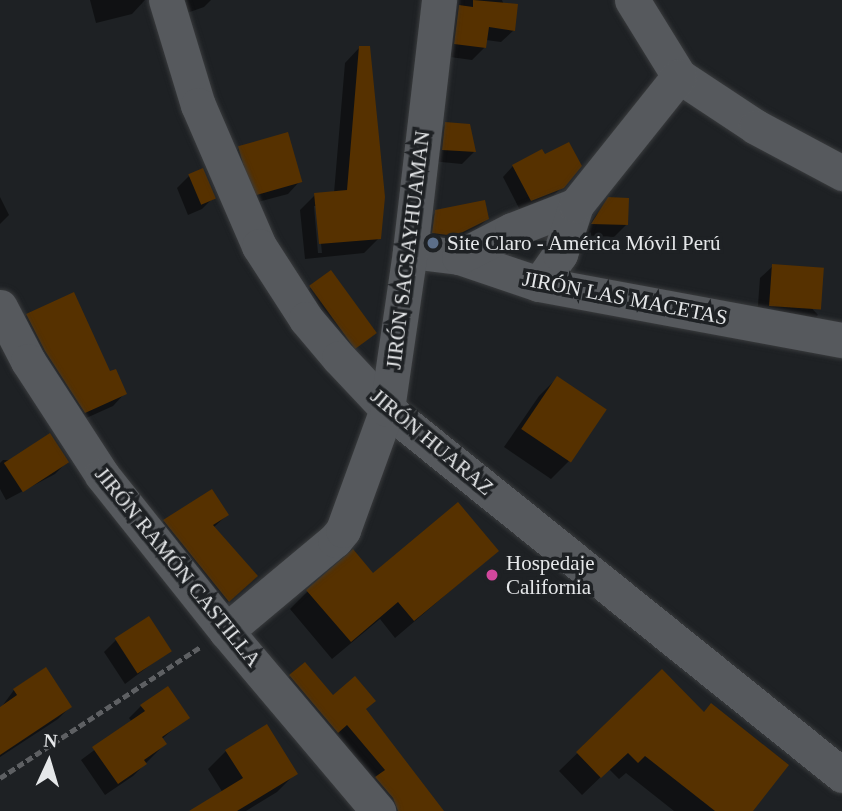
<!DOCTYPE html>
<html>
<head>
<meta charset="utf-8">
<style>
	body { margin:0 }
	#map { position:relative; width:842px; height:811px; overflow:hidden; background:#1e2124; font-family:Georgia,serif }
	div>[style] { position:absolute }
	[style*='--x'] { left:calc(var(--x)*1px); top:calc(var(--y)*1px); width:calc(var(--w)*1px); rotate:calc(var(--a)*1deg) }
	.shadow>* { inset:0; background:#0007; transform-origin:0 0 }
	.building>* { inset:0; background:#563100; transform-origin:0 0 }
	.path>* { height:4.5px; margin-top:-2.25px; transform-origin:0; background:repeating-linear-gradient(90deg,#5e6063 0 7px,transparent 0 10.5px) }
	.roads { filter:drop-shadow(0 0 2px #393b3d) drop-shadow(0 0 2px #393b3d) }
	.minor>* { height:35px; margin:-17.5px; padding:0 17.5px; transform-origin:17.5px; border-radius:17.5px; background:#56595d }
	.dots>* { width:19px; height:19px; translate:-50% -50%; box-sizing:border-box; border:4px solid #1e2124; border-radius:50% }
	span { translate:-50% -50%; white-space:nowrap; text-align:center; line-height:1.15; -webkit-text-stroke:7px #1e2124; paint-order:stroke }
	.poi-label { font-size:21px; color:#e5e7e9 }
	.left { translate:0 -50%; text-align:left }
	.street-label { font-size:21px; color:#e5e7e9 }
	.north { position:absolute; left:14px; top:727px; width:70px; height:70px; -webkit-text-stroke:5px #1e2124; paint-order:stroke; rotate:4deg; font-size:19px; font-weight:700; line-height:28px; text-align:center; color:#e5e7e9 }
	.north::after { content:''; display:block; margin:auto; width:24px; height:32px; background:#e5e7e9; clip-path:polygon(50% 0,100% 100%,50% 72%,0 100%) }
</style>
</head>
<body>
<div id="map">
	<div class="shadow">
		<div style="clip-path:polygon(90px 0,145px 0,132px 14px,96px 23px)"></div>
		<div style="clip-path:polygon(182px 0,211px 0,204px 7px,187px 13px)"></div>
		<div style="clip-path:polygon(448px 0,502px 0,514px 30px,501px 42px,486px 40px,485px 47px,472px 60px,443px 56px)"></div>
		<div style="clip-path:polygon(evenodd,360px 47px,379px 238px,364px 253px,305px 259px,300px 210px,315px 195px,334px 193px,345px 63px,360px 47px,314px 206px,317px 206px,322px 253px,318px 253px,314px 206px)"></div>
		<div style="clip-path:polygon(446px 124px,474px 152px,462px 164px,431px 161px,434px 136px)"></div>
		<div style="clip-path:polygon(286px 134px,300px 181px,288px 194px,246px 205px,227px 160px,239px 148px)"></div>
		<div style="clip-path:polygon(544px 157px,562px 187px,551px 198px,520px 210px,503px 177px,513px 166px)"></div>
		<div style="clip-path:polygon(189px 176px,214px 197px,202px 209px,188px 215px,177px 188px)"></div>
		<div style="clip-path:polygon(0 197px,9px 215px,0 224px)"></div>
		<div style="clip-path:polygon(609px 199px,626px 225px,614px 237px,581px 235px)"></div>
		<div style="clip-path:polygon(436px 212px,487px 219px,475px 231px,442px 248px,421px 245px,423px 224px)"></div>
		<div style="clip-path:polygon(773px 266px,818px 315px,806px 327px,757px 318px,760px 278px)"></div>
		<div style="left:331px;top:273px;width:74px;height:43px;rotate:54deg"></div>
		<div style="clip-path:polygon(27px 315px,109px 374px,125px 393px,113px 406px,73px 424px,15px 327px)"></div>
		<div style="clip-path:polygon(557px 378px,569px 461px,551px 479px,504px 447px,539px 396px)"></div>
		<div style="clip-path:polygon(3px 460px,67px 462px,55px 474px,6px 500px,0 489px,0 463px)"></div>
		<div style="clip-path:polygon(227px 515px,213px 528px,244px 588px,216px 613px,152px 533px,164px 521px)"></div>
		<div style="clip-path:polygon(497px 551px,395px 638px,380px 619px,332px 659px,290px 609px,308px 591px)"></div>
		<div style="clip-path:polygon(116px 640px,170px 650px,125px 684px,104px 652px)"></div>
		<div style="clip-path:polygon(662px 671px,751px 811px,674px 811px,626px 773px,619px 779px,609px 769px,582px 795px,559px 771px)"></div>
		<div style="clip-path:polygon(290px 676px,364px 710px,431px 811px,383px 811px,279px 688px)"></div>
		<div style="clip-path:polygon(14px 690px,70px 707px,58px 719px,0 757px,0 709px)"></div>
		<div style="clip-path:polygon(141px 706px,187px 717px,162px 739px,165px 744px,133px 776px,105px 795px,81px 760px,132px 722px,129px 718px)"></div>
		<div style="clip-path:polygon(226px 751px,295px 774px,277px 792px,246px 811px,200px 811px,223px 793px,208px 769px)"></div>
	</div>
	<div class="building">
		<div style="clip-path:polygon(473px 0,518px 4px,515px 31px,489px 27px,486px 48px,454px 44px,459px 5px,473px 7px)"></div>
		<div style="clip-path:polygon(359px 46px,370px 46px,385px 197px,381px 239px,319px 244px,314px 193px,347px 190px)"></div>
		<div style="clip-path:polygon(445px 122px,470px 124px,476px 152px,442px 150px)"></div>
		<div style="left:288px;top:132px;width:52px;height:52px;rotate:74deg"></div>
		<div style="clip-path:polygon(569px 142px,582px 166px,564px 188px,531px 201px,512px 165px,542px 149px,545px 154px)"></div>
		<div style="left:203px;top:168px;width:33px;height:16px;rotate:67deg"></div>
		<div style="clip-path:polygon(608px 197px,629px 198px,628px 225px,591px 224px)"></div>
		<div style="clip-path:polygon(485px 200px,489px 219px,455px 236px,432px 233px,435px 210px)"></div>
		<div style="left:772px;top:264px;width:52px;height:42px;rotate:4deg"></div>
		<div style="left:331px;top:270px;width:78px;height:27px;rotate:54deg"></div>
		<div style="clip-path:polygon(74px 292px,110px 371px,116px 369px,127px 394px,85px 413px,45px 351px,26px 314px)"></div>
		<div style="left:557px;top:376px;width:60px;height:64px;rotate:34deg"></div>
		<div style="left:50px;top:433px;width:35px;height:55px;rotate:57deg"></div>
		<div style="clip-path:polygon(212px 489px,229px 515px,213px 525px,258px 576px,229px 602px,163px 520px)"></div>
		<div style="clip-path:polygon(458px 502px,499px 551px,414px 621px,398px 602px,351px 642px,306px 590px,353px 549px,373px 573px)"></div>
		<div style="left:149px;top:616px;width:42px;height:41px;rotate:57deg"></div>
		<div style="clip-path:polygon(305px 662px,333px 695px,355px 676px,376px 701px,366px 709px,444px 811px,398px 811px,393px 798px,375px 777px,385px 770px,347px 725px,338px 733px,289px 675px)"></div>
		<div style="clip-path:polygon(46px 667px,72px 707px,0 755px,0 707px,17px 695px,13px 689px)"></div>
		<div style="clip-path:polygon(662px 669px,704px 712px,711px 703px,789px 765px,753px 811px,715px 811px,645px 756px,638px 763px,628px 753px,601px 778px,576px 752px)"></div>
		<div style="clip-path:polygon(168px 686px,190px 718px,162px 737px,167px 744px,144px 760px,147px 764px,118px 784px,92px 747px,145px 711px,140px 705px)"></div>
		<div style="clip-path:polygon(267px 724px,298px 774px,237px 811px,189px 811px,243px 778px,225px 750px)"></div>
	</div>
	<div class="path">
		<div style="--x:0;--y:778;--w:241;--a:-33.2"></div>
	</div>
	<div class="roads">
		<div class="minor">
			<div style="--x:166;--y:0;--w:110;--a:73.1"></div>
			<div style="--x:198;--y:105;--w:154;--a:66.6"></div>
			<div style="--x:259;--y:246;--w:87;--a:57.2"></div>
			<div style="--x:306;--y:319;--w:51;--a:49.8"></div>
			<div style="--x:339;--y:358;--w:70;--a:46.7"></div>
			<div style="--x:387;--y:409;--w:584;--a:38.81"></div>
			<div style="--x:632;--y:0;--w:89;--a:58.3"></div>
			<div style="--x:679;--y:76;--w:92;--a:33.5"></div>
			<div style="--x:756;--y:127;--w:98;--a:28.1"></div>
			<div style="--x:410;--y:251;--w:49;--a:7"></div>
			<div style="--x:459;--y:257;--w:84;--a:18.6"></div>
			<div style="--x:539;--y:284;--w:308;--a:10.5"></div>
			<div style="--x:459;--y:257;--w:59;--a:-27"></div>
			<div style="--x:512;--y:230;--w:69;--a:-21.3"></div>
			<div style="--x:539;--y:284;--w:37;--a:-55"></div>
			<div style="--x:560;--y:254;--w:52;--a:-71.9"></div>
			<div style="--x:576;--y:205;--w:165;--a:-51.4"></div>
			<div style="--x:0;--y:307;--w:61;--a:62.6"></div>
			<div style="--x:28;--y:361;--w:136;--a:57"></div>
			<div style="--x:102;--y:475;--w:199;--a:51.5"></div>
			<div style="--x:226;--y:631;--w:236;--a:49.8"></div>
			<div style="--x:226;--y:631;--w:142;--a:-39.9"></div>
			<div style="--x:335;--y:540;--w:13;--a:-51"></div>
			<div style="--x:343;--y:530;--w:129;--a:-70"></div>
			<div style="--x:387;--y:409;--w:160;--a:-81.7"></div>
			<div style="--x:410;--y:251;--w:253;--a:-83.4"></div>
		</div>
	</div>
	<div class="dots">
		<div style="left:433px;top:243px;background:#5c6f8a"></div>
		<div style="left:492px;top:575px;background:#d1479c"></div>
	</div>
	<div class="poi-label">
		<span class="left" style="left:447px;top:243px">Site Claro - América Móvil Perú</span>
		<span class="left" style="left:506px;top:575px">Hospedaje<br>California</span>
	</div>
	<div class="street-label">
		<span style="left:408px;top:250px;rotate:-83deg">JIRÓN SACSAYHUAMAN</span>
		<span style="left:625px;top:298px;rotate:11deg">JIRÓN LAS MACETAS</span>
		<span style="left:432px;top:442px;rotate:40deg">JIRÓN HUARAZ</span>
		<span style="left:178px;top:567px;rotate:51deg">JIRÓN RAMÓN CASTILLA</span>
	</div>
	<div class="north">N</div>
</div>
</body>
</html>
